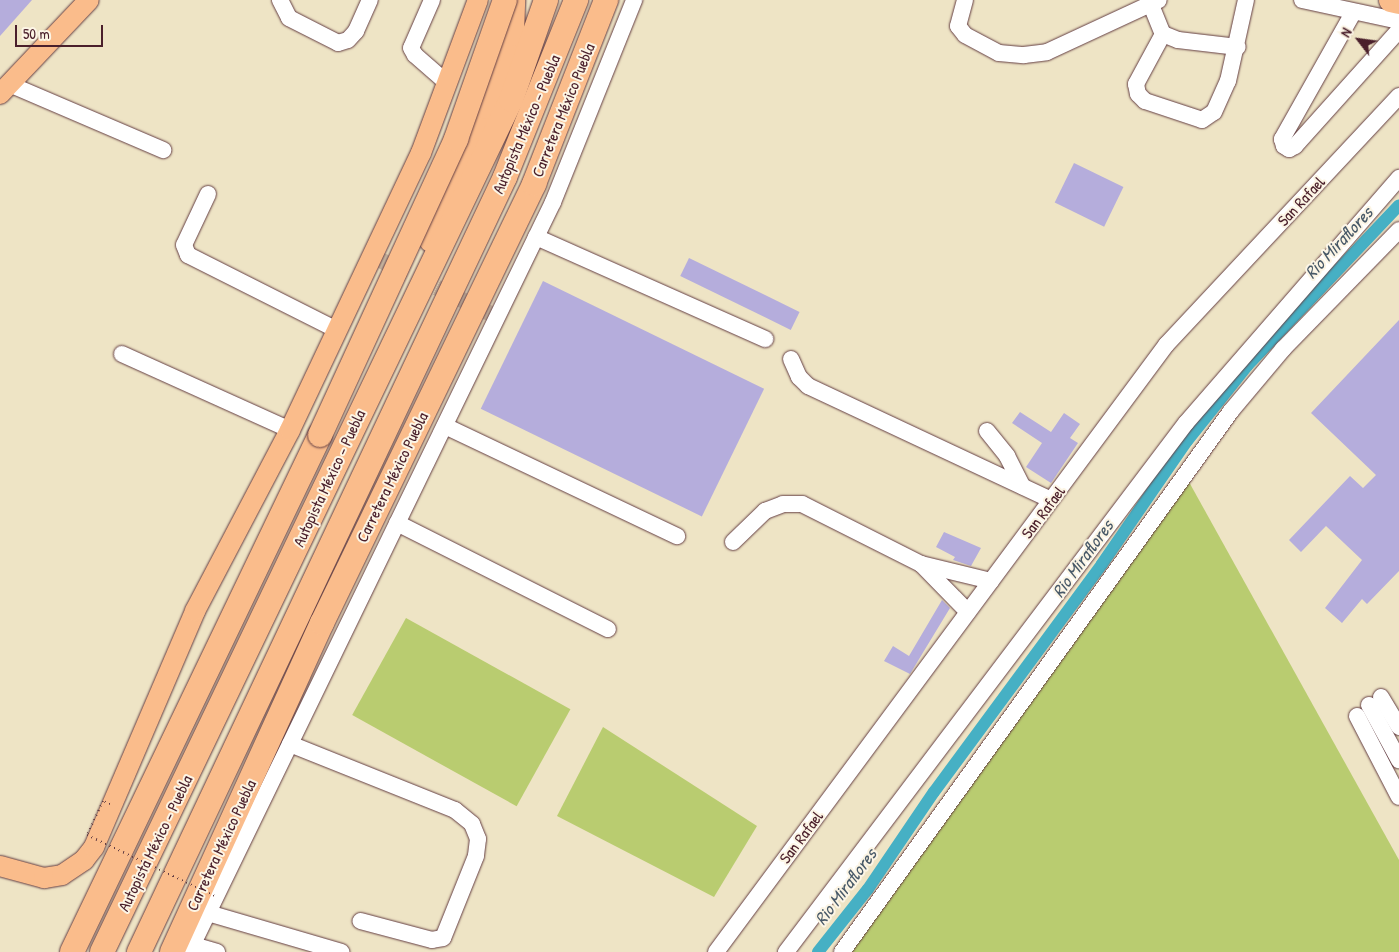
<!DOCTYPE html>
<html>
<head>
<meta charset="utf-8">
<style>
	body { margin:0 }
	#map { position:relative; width:1399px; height:952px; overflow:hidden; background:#eee4c5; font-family:"Patrick Hand",sans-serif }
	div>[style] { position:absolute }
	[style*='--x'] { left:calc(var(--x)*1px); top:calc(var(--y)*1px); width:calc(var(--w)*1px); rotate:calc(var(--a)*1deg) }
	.green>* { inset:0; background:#b9cc70; transform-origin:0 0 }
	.canal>* { height:12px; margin:-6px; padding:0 6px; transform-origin:6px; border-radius:6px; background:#46b0c4 }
	.building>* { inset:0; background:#b5addc; transform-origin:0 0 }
	.minor-tunnel>* { height:16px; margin-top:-8px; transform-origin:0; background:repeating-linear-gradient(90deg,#cdbda6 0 16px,transparent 0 24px) }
	.roads { filter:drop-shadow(0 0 1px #633d42) drop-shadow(0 0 1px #633d42) }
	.minor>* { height:16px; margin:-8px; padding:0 8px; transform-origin:8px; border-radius:8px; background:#fff }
	.major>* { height:20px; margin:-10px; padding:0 10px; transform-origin:10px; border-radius:10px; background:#fabc8b }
	.highway>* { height:24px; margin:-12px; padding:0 12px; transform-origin:12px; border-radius:12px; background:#fabc8b }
	.path-bridge>* { height:2px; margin-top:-1px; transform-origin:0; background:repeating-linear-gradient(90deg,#633d42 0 1px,transparent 0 5px) }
	.bridges { filter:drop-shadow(0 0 1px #633d42) drop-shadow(0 0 1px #633d42) }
	.highway-bridge>* { height:24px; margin:-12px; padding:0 12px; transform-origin:12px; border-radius:12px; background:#fabc8b }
	span { translate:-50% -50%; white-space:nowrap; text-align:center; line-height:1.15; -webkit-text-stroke:4px #fcf5e5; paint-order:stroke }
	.street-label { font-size:16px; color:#4a1f2b }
	.water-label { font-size:18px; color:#485968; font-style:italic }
	.north { position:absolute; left:1334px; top:15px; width:50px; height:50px; -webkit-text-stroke:4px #fcf5e5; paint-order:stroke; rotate:300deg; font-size:14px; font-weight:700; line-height:20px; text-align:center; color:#4a1f2b }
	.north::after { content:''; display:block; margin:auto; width:18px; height:22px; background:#4a1f2b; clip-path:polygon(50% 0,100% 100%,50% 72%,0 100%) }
	.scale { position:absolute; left:15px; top:25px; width:88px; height:22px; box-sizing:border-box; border:2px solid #4a1f2b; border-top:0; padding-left:6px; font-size:15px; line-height:18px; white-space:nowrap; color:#4a1f2b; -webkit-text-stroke:4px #fcf5e5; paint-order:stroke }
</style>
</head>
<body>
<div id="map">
	<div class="green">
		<div style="clip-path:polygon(1189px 482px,1399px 860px,1399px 952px,849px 952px)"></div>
		<div style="left:406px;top:618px;width:188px;height:111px;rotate:29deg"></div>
		<div style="clip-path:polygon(603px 727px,757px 826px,714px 897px,557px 816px)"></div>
	</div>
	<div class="canal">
		<div style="--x:818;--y:952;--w:80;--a:-51.6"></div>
		<div style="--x:868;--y:889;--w:117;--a:-55.8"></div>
		<div style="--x:934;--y:792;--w:283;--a:-53.6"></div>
		<div style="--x:1102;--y:564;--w:150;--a:-55.4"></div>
		<div style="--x:1187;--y:441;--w:96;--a:-51.3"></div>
		<div style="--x:1247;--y:366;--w:221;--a:-46.6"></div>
	</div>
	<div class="building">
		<div style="clip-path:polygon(0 0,32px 0,0 36px)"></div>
		<div style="left:1074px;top:163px;width:55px;height:44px;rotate:26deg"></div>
		<div style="left:689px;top:258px;width:123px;height:20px;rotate:26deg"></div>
		<div style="left:543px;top:281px;width:246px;height:142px;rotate:26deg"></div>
		<div style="clip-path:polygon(1399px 320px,1399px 571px,1367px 604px,1362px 599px,1342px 623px,1325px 608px,1362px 560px,1326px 526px,1301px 552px,1289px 540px,1350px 476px,1363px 488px,1376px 475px,1311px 413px)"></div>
		<div style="clip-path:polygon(1020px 412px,1051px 432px,1064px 413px,1080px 424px,1070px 438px,1078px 443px,1051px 483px,1026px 467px,1042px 443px,1012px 423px)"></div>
		<div style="clip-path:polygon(944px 532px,981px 548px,971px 566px,953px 560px,955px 557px,936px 547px)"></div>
		<div style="clip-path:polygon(942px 600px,950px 608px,910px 674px,884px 661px,893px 646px,909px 656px)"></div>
	</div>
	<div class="minor-tunnel">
		<div style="--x:372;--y:256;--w:139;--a:26"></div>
	</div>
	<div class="roads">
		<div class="minor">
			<div style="--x:280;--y:0;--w:20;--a:63"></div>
			<div style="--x:289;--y:18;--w:55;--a:27"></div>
			<div style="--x:338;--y:43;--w:10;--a:-17"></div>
			<div style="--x:348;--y:40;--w:12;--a:-48"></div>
			<div style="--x:356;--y:31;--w:34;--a:-66"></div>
			<div style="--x:432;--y:0;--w:52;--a:113.6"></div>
			<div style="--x:411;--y:48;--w:8;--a:60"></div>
			<div style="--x:415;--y:55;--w:43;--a:41.2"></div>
			<div style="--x:965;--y:0;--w:27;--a:105"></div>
			<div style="--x:958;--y:26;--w:11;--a:52"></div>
			<div style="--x:965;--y:35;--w:38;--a:28"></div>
			<div style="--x:999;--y:53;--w:25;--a:5"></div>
			<div style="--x:1024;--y:55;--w:23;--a:-7"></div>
			<div style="--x:1047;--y:52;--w:123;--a:-24.9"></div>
			<div style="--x:1149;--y:0;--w:37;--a:68"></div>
			<div style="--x:1163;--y:34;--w:16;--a:22"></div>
			<div style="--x:1178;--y:40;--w:60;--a:6.7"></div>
			<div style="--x:1302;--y:0;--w:99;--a:12.2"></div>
			<div style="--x:1353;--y:13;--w:145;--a:119.4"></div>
			<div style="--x:1282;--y:139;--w:7;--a:74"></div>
			<div style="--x:1284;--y:146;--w:6;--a:31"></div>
			<div style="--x:1289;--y:149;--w:7;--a:-27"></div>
			<div style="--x:1295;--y:146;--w:156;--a:-48.1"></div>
			<div style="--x:1163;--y:34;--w:57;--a:118.4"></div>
			<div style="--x:1136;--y:84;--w:10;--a:79"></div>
			<div style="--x:1138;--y:94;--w:10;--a:45"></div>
			<div style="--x:1145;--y:101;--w:60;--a:18.4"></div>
			<div style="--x:1202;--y:120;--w:14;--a:-34"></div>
			<div style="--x:1214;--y:112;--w:34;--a:-66"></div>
			<div style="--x:1228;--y:81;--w:83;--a:-77.5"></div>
			<div style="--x:9;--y:84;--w:168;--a:23.2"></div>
			<div style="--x:208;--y:194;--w:56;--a:115.2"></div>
			<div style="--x:184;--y:245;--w:11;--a:68"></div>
			<div style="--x:188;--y:255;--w:167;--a:26.7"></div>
			<div style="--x:536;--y:237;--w:251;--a:24"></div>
			<div style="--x:122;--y:354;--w:184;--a:24.3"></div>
			<div style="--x:791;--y:359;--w:20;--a:66"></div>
			<div style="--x:799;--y:377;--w:13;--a:45"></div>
			<div style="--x:808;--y:386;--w:268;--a:25.1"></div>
			<div style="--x:445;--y:426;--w:257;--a:25.4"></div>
			<div style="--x:987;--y:431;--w:32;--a:51"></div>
			<div style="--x:1007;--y:456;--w:34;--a:63"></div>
			<div style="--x:397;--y:523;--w:236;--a:26.7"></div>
			<div style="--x:733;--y:542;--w:45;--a:-44.1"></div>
			<div style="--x:765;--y:511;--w:19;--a:-21"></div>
			<div style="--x:783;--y:504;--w:19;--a:0"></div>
			<div style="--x:802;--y:504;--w:133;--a:26.8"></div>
			<div style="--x:921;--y:564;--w:72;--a:13.7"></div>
			<div style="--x:921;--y:564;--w:67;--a:45.6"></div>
			<div style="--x:1381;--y:697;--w:35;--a:59"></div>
			<div style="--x:1369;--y:705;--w:63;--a:61.4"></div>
			<div style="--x:1357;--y:716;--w:91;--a:62.6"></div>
			<div style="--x:290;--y:744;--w:178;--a:21.8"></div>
			<div style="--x:455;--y:810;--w:22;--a:39"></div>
			<div style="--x:472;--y:824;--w:16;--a:68"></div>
			<div style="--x:478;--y:839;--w:17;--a:97"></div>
			<div style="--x:476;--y:856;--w:88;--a:111.9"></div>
			<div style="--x:443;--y:938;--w:11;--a:170"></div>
			<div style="--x:432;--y:940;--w:74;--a:-165.2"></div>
			<div style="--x:208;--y:913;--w:139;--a:16.3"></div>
			<div style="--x:193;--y:945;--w:25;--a:16"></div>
			<div style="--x:189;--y:952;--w:834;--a:-64.11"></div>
			<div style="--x:553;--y:202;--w:218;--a:-68.1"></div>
			<div style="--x:716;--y:952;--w:756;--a:-53.45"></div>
			<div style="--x:1166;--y:345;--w:341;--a:-46.9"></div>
			<div style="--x:786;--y:952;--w:663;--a:-52.91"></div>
			<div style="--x:1186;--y:423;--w:325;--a:-49"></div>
			<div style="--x:842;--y:952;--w:666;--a:-54.28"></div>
			<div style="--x:1231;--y:411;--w:81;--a:-50"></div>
			<div style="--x:1283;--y:349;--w:166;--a:-45.7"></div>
		</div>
		<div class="major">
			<div style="--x:0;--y:94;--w:129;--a:-46.6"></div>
			<div style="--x:0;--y:866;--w:46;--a:15.3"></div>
			<div style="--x:44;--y:878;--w:18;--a:-9"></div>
			<div style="--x:62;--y:875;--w:27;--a:-34"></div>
			<div style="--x:84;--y:860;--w:16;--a:-52"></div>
			<div style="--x:94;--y:847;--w:257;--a:-66.8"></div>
			<div style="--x:195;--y:611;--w:204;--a:-62.3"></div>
			<div style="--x:290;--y:430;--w:306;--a:-64.7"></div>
			<div style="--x:421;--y:153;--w:163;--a:-69.6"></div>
		</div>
		<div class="highway">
			<div style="--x:1391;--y:0;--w:8;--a:14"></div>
			<div style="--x:480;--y:148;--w:41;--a:-81.7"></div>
			<div style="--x:486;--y:107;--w:77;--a:-70.4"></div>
			<div style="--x:512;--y:34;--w:34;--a:-88"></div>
			<div style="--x:431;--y:240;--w:104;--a:-70.9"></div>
			<div style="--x:72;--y:952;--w:573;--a:-64.37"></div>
			<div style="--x:102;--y:952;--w:945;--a:-64.36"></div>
			<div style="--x:511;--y:100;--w:106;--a:-70.7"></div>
			<div style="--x:139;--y:952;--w:857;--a:-64.72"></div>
			<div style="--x:505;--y:177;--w:191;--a:-68.1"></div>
			<div style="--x:172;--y:952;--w:362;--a:-65.5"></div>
			<div style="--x:322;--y:623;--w:488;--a:-64.2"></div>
			<div style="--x:534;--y:184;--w:198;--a:-68.6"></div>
		</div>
	</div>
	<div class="path-bridge">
		<div style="--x:110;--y:804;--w:8;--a:-157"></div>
		<div style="--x:103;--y:801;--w:38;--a:115"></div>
		<div style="--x:87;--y:835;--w:142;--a:25.5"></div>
	</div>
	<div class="bridges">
		<div class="highway-bridge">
			<div style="--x:320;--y:435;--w:326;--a:-65.3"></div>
			<div style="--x:456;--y:139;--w:147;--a:-70.6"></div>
		</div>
	</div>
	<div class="street-label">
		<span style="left:563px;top:110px;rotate:-68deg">Carretera México Puebla</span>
		<span style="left:526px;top:124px;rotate:-67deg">Autopista México - Puebla</span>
		<span style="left:1301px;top:201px;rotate:-47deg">San Rafael</span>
		<span style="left:392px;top:477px;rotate:-64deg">Carretera México Puebla</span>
		<span style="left:329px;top:478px;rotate:-65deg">Autopista México - Puebla</span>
		<span style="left:1043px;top:512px;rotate:-53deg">San Rafael</span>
		<span style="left:801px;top:837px;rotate:-53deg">San Rafael</span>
		<span style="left:155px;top:843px;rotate:-64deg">Autopista México - Puebla</span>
		<span style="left:221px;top:845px;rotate:-65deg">Carretera México Puebla</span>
	</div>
	<div class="water-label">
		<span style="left:1339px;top:243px;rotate:-47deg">Rio Miraflores</span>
		<span style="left:1083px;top:559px;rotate:-54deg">Rio Miraflores</span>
		<span style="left:846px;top:887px;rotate:-53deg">Rio Miraflores</span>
	</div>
	<div class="north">N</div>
	<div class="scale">50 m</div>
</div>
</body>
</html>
